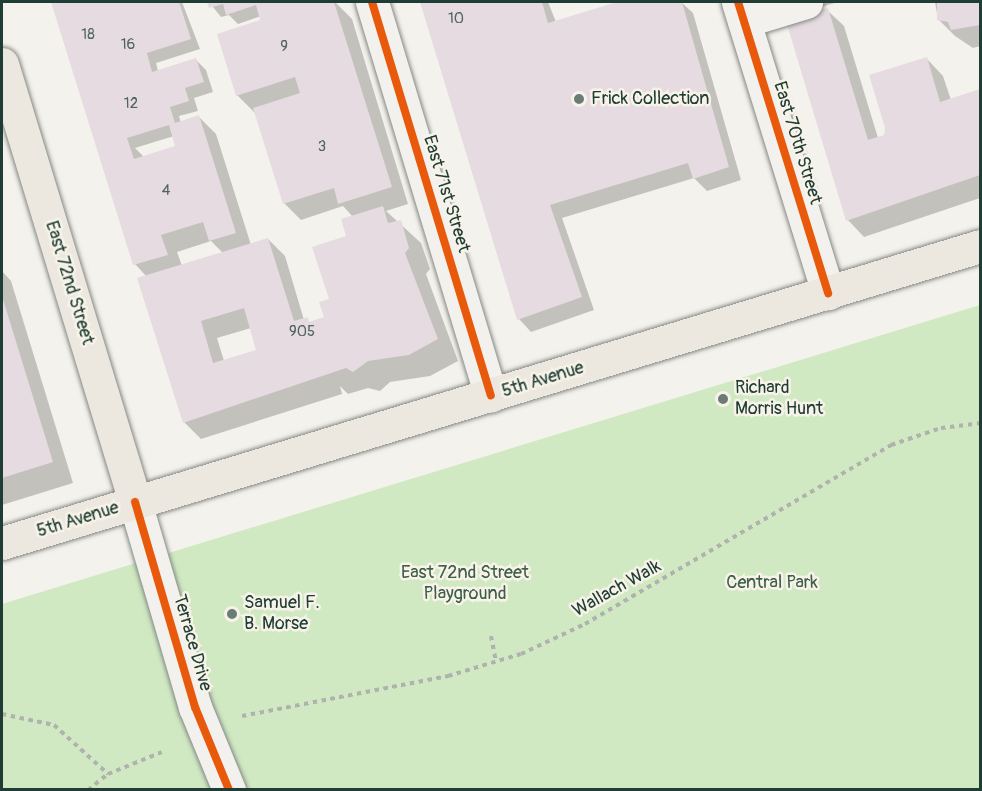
<!DOCTYPE html>
<html>
<head>
<meta charset="utf-8">
<style>
	body { margin:0 }
	#map { position:relative; width:982px; height:791px; overflow:hidden; background:#f4f2ec; font-family:Pangolin,sans-serif }
	div>[style] { position:absolute }
	[style*='--x'] { left:calc(var(--x)*1px); top:calc(var(--y)*1px); width:calc(var(--w)*1px); rotate:calc(var(--a)*1deg) }
	.green>* { inset:0; background:#d0e9c2 }
	.shadow>* { inset:0; background:#0003 }
	.building>* { inset:0; background:#e6dbe0 }
	.path>* { height:4px; margin-top:-2px; transform-origin:0; background:repeating-linear-gradient(90deg,#b0b2ae 0 4.5px,transparent 0 9px) }
	.roads { filter:drop-shadow(0 0 2px #848985) drop-shadow(0 0 2px #848985) }
	.minor>* { height:33px; margin:-16.5px; padding:0 16.5px; transform-origin:16.5px; border-radius:16.5px; background:#f2f1ed }
	.major>* { height:33px; margin:-16.5px; padding:0 16.5px; transform-origin:16.5px; border-radius:16.5px; background:#ece8df }
	.cycleway>* { height:8px; margin:-4px; padding:0 4px; transform-origin:4px; border-radius:4px; background:#e8590c }
	.dots>* { width:16px; height:16px; translate:-50% -50%; box-sizing:border-box; border:3px solid #f7f3e8; border-radius:50% }
	span { translate:-50% -50%; white-space:nowrap; text-align:center; line-height:1.15; -webkit-text-stroke:5px #f7f3e8; paint-order:stroke }
	.number-label { font-size:15px; color:#51645f }
	.number-label span { -webkit-text-stroke-width:0 }
	.poi-label { font-size:18px; color:#1f3d34 }
	.left { translate:0 -50%; text-align:left }
	.street-label { font-size:18px; color:#1f3d34 }
	.park-label { font-size:18px; color:#3d5e4a }
	.frame { position:absolute; inset:0; border:3px solid #1f3d34; pointer-events:none }
</style>
</head>
<body>
<div id="map">
	<div class="green">
		<div style="clip-path:polygon(980px 305px,980px 789px,2px 789px,2px 604px)"></div>
	</div>
	<div class="shadow">
		<div style="clip-path:polygon(evenodd,52px 2px,182px 2px,200px 49px,156px 63px,158px 71px,196px 60px,206px 70px,213px 92px,194px 98px,198px 111px,179px 116px,181px 123px,199px 117px,216px 134px,251px 245px,268px 239px,285px 256px,304px 320px,311px 323px,326px 318px,353px 217px,343px 206px,301px 220px,284px 203px,256px 114px,237px 95px,263px 21px,261px 16px,238px 24px,229px 15px,221px 17px,209px 2px,335px 2px,352px 19px,408px 204px,386px 211px,421px 243px,430px 269px,426px 274px,458px 361px,430px 376px,390px 382px,380px 391px,368px 388px,348px 394px,340px 386px,342px 394px,201px 439px,184px 422px,147px 277px,135px 264px,52px 2px,174px 136px,177px 147px,144px 157px,135px 148px,174px 136px,52px 2px,211px 241px,223px 253px,182px 266px,177px 252px,211px 241px,52px 2px,251px 328px,258px 351px,224px 361px,217px 338px,251px 328px)"></div>
		<div style="clip-path:polygon(422px 2px,548px 2px,556px 22px,622px 2px,681px 2px,693px 13px,741px 180px,707px 191px,694px 178px,562px 218px,594px 310px,531px 332px,519px 319px)"></div>
		<div style="clip-path:polygon(784px 2px,838px 2px,797px 14px)"></div>
		<div style="clip-path:polygon(935px 2px,980px 2px,980px 46px,973px 48px,955px 36px,938px 19px)"></div>
		<div style="clip-path:polygon(827px 10px,844px 26px,878px 138px,885px 136px,927px 59px,943px 76px,951px 100px,980px 91px,980px 198px,864px 237px,848px 220px,788px 22px)"></div>
		<div style="clip-path:polygon(2px 271px,11px 281px,73px 483px,2px 505px)"></div>
	</div>
	<div class="building">
		<div style="clip-path:polygon(evenodd,51px 2px,179px 2px,191px 39px,147px 53px,152px 72px,196px 58px,204px 82px,185px 88px,189px 101px,170px 107px,175px 123px,199px 115px,236px 233px,209px 241px,203px 222px,161px 235px,168px 255px,133px 265px,51px 2px,169px 125px,175px 146px,134px 159px,127px 138px,169px 125px)"></div>
		<div style="clip-path:polygon(207px 2px,334px 2px,392px 187px,338px 204px,334px 188px,283px 204px,253px 108px,300px 93px,295px 77px,236px 96px,217px 34px,260px 20px,256px 5px,226px 15px,223px 4px,209px 8px)"></div>
		<div style="clip-path:polygon(420px 2px,542px 2px,548px 23px,617px 2px,682px 2px,729px 167px,693px 179px,688px 163px,550px 205px,582px 297px,517px 320px)"></div>
		<div style="clip-path:polygon(937px 2px,980px 2px,980px 25px,951px 30px,948px 22px,937px 20px)"></div>
		<div style="clip-path:polygon(828px 8px,868px 140px,884px 135px,885px 128px,869px 75px,927px 57px,940px 102px,980px 89px,980px 175px,846px 221px,786px 21px)"></div>
		<div style="clip-path:polygon(evenodd,383px 206px,388px 223px,401px 220px,409px 248px,405px 253px,438px 339px,409px 355px,368px 361px,353px 372px,346px 368px,183px 423px,137px 278px,268px 238px,294px 321px,308px 317px,309px 322px,324px 317px,319px 302px,329px 299px,312px 247px,346px 236px,341px 219px,383px 206px,244px 308px,256px 350px,213px 363px,201px 321px,244px 308px)"></div>
		<div style="clip-path:polygon(2px 296px,53px 462px,2px 478px)"></div>
	</div>
	<div class="path">
		<div style="--x:491;--y:636;--w:26;--a:79"></div>
		<div style="--x:2;--y:714;--w:53;--a:11.9"></div>
		<div style="--x:54;--y:725;--w:73;--a:42.2"></div>
		<div style="--x:242;--y:716;--w:210;--a:-11"></div>
		<div style="--x:448;--y:676;--w:76;--a:-16.8"></div>
		<div style="--x:521;--y:654;--w:71;--a:-25.1"></div>
		<div style="--x:585;--y:624;--w:355;--a:-30.3"></div>
		<div style="--x:891;--y:445;--w:53;--a:-18.8"></div>
		<div style="--x:941;--y:428;--w:39;--a:-7"></div>
		<div style="--x:88;--y:790;--w:26;--a:-39"></div>
		<div style="--x:108;--y:774;--w:58;--a:-22.2"></div>
	</div>
	<div class="roads">
		<div class="minor">
			<div style="--x:372;--y:2;--w:411;--a:73.2"></div>
			<div style="--x:738;--y:2;--w:305;--a:72.8"></div>
			<div style="--x:744;--y:21;--w:65;--a:-17"></div>
			<div style="--x:135;--y:502;--w:214;--a:73.7"></div>
			<div style="--x:195;--y:707;--w:90;--a:67.7"></div>
		</div>
		<div class="major">
			<div style="--x:2;--y:64;--w:458;--a:73.1"></div>
			<div style="--x:2;--y:543;--w:1022;--a:-16.89"></div>
		</div>
	</div>
	<div class="cycleway">
		<div style="--x:372;--y:2;--w:411;--a:73.2"></div>
		<div style="--x:738;--y:2;--w:305;--a:72.8"></div>
		<div style="--x:135;--y:502;--w:214;--a:73.7"></div>
		<div style="--x:195;--y:707;--w:90;--a:67.7"></div>
	</div>
	<div class="dots">
		<div style="left:579px;top:99px;background:#6a7c74"></div>
		<div style="left:723px;top:399px;background:#6a7c74"></div>
		<div style="left:232px;top:614px;background:#6a7c74"></div>
	</div>
	<div class="number-label">
		<span style="left:456px;top:19px">10</span>
		<span style="left:88px;top:35px">18</span>
		<span style="left:128px;top:45px">16</span>
		<span style="left:284px;top:47px">9</span>
		<span style="left:131px;top:104px">12</span>
		<span style="left:322px;top:147px">3</span>
		<span style="left:166px;top:191px">4</span>
		<span style="left:302px;top:332px">905</span>
	</div>
	<div class="poi-label">
		<span class="left" style="left:591px;top:99px">Frick Collection</span>
		<span class="left" style="left:735px;top:399px">Richard<br>Morris Hunt</span>
		<span class="left" style="left:244px;top:614px">Samuel F.<br>B. Morse</span>
	</div>
	<div class="street-label">
		<span style="left:797px;top:143px;rotate:73deg">East 70th Street</span>
		<span style="left:446px;top:194px;rotate:73deg">East 71st Street</span>
		<span style="left:69px;top:283px;rotate:73deg">East 72nd Street</span>
		<span style="left:543px;top:380px;rotate:-17deg">5th Avenue</span>
		<span style="left:78px;top:520px;rotate:-17deg">5th Avenue</span>
		<span style="left:617px;top:589px;rotate:-29deg">Wallach Walk</span>
		<span style="left:192px;top:643px;rotate:74deg">Terrace Drive</span>
	</div>
	<div class="park-label">
		<span style="left:465px;top:584px">East 72nd Street<br>Playground</span>
		<span style="left:772px;top:583px">Central Park</span>
	</div>
	<div class="frame"></div>
</div>
</body>
</html>
